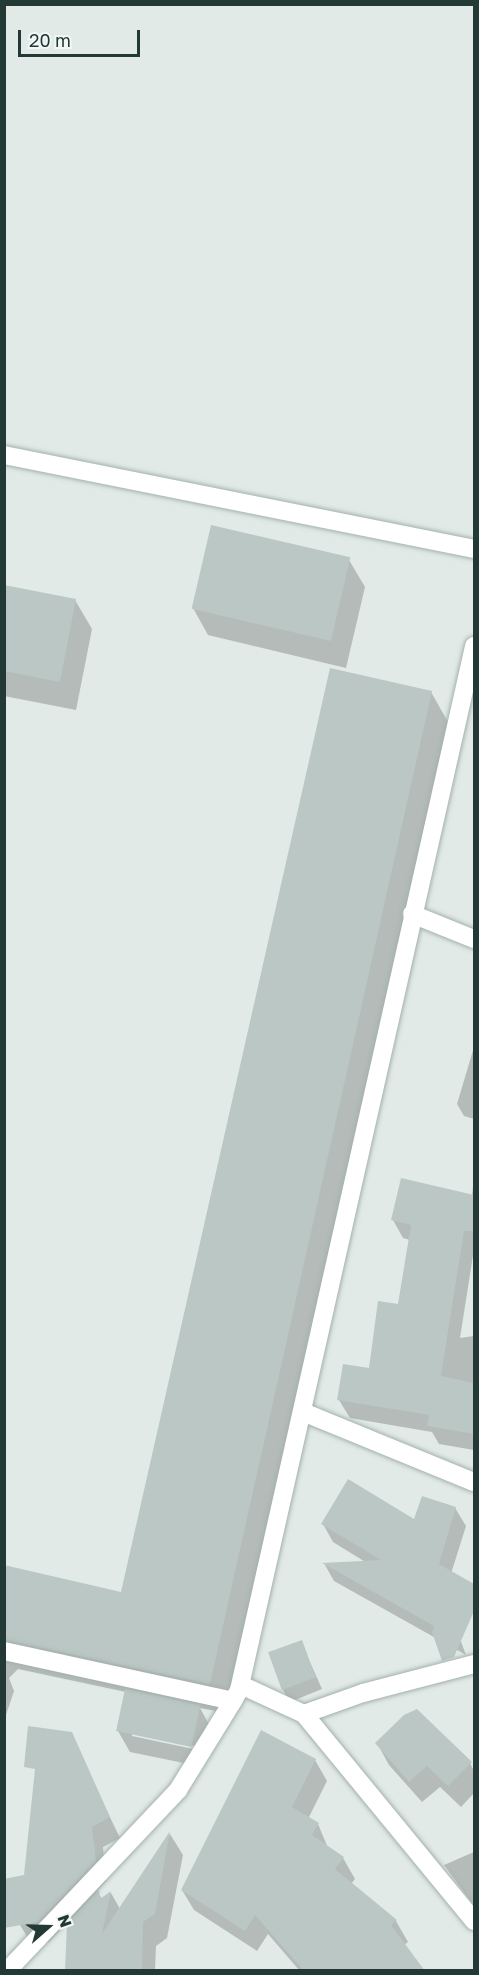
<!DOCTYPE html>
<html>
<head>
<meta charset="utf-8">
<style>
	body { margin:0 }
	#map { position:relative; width:479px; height:1975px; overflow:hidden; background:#e1eae7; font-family:"Golos Text",sans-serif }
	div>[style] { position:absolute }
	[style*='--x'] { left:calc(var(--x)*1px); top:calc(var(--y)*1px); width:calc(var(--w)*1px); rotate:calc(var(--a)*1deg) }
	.shadow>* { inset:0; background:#0003 }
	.building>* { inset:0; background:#bac7c4; transform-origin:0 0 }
	.roads { filter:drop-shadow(0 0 2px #a4b1ae) drop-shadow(0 0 2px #a4b1ae) }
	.minor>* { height:18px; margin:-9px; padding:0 9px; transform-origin:9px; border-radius:9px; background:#fff }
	span { translate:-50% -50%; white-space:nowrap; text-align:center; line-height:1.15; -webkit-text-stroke:5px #f1f7f5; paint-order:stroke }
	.frame { position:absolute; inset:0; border:6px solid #233936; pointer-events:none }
	.north { position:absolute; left:18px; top:1897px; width:60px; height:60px; -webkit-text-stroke:4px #f1f7f5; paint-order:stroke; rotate:70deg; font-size:16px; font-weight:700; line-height:24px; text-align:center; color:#233936 }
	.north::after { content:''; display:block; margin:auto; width:21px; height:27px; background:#233936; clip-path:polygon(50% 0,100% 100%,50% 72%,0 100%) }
	.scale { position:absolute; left:18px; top:30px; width:122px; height:27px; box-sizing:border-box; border:3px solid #233936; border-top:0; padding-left:8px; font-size:18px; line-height:21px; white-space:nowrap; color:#233936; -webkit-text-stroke:4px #f1f7f5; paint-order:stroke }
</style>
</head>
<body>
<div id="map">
	<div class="shadow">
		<div style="clip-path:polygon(349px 560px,365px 587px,346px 668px,208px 635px,193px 608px)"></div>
		<div style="clip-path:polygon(4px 587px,75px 600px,92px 629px,76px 710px,4px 696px)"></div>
		<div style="clip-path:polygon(evenodd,431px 692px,448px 722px,226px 1713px,200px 1708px,211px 1728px,203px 1767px,130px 1752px,118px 1731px,126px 1692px,18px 1669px,9px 1678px,14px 1691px,4px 1721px,4px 1566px,122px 1594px,431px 692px,132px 1733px,199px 1747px,198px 1750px,132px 1736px,132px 1733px)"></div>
		<div style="clip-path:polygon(474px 1047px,474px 1119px,464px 1116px,457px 1104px)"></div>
		<div style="clip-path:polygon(474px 1177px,474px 1249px,460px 1338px,474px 1336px,474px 1450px,439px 1444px,432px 1432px,350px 1418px,339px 1400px,371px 1370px,400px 1306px,410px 1240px,403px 1238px,393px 1220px,472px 1196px)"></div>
		<div style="clip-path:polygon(455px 1508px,466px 1526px,444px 1596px,466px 1655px,334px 1581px,325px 1565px,367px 1563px,333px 1542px,323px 1524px,415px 1522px)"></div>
		<div style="clip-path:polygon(301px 1642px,322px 1689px,290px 1702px,283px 1690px)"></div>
		<div style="clip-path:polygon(377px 1743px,470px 1763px,474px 1771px,474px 1793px,461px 1807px,440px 1787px,422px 1802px,389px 1765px)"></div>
		<div style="clip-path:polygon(315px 1760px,327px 1781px,308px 1819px,318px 1824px,328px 1848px,343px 1858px,355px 1879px,351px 1884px,396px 1921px,408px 1942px,404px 1945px,423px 1970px,299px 1970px,268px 1934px,257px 1951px,194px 1910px,182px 1890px)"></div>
		<div style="clip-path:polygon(92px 1780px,120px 1838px,103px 1847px,106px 1881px,97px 1891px,102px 1899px,111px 1893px,120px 1909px,170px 1834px,183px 1855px,167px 1938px,156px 1946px,155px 1970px,67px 1970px,68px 1922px,49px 1942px,32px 1945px,20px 1925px)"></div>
		<div style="clip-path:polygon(474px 1852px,474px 1906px,444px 1865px)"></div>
	</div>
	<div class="building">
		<div style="left:211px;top:525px;width:143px;height:86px;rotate:13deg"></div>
		<div style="clip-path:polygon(4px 585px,76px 599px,60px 682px,4px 671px)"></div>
		<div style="clip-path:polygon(330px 668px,432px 691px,210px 1684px,4px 1640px,4px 1565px,121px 1592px)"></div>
		<div style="clip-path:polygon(401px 1178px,474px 1195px,474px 1231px,464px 1231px,441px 1376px,474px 1383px,474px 1434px,427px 1426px,429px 1415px,337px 1400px,343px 1364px,369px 1368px,378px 1301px,398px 1304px,411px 1225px,391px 1220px)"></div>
		<div style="clip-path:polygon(348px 1479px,414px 1519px,422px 1496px,456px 1507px,439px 1564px,474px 1584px,474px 1611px,454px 1657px,442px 1661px,432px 1632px,434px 1626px,322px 1563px,381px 1560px,321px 1524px)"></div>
		<div style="left:302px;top:1640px;width:40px;height:36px;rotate:70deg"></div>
		<div style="left:125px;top:1689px;width:77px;height:43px;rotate:12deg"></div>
		<div style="clip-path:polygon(417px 1709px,472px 1762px,448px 1786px,427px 1766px,409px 1782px,375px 1743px,404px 1715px)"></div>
		<div style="clip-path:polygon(28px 1726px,72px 1732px,110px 1817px,92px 1827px,96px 1861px,38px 1922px,4px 1928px,4px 1879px,24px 1875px,35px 1769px,24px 1767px)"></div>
		<div style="clip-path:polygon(261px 1730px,316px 1759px,292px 1807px,319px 1823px,312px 1835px,344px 1857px,335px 1869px,397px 1920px,391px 1925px,425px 1971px,304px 1971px,255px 1915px,245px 1931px,181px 1890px)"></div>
		<div style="clip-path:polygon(170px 1831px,155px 1914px,143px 1922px,142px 1971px,65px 1971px,67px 1924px,99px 1890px,100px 1899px,111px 1891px,102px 1934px)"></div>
	</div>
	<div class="roads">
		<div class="minor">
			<div style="--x:4;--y:455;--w:479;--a:11.3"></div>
			<div style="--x:412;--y:914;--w:67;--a:22"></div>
			<div style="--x:303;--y:1412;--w:185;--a:22.3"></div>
			<div style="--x:4;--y:1651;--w:234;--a:12.3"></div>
			<div style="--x:233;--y:1701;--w:13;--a:-61"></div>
			<div style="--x:239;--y:1690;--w:1070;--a:-77.31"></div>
			<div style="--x:241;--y:1685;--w:69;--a:24.7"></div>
			<div style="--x:304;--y:1714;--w:268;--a:50.6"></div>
			<div style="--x:304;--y:1714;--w:63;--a:-19.6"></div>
			<div style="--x:363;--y:1693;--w:115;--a:-14.6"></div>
			<div style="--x:8;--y:1970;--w:248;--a:-46.6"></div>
			<div style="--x:178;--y:1790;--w:105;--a:-58.3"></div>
		</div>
	</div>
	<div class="frame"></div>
	<div class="north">N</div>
	<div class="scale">20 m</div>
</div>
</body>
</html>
